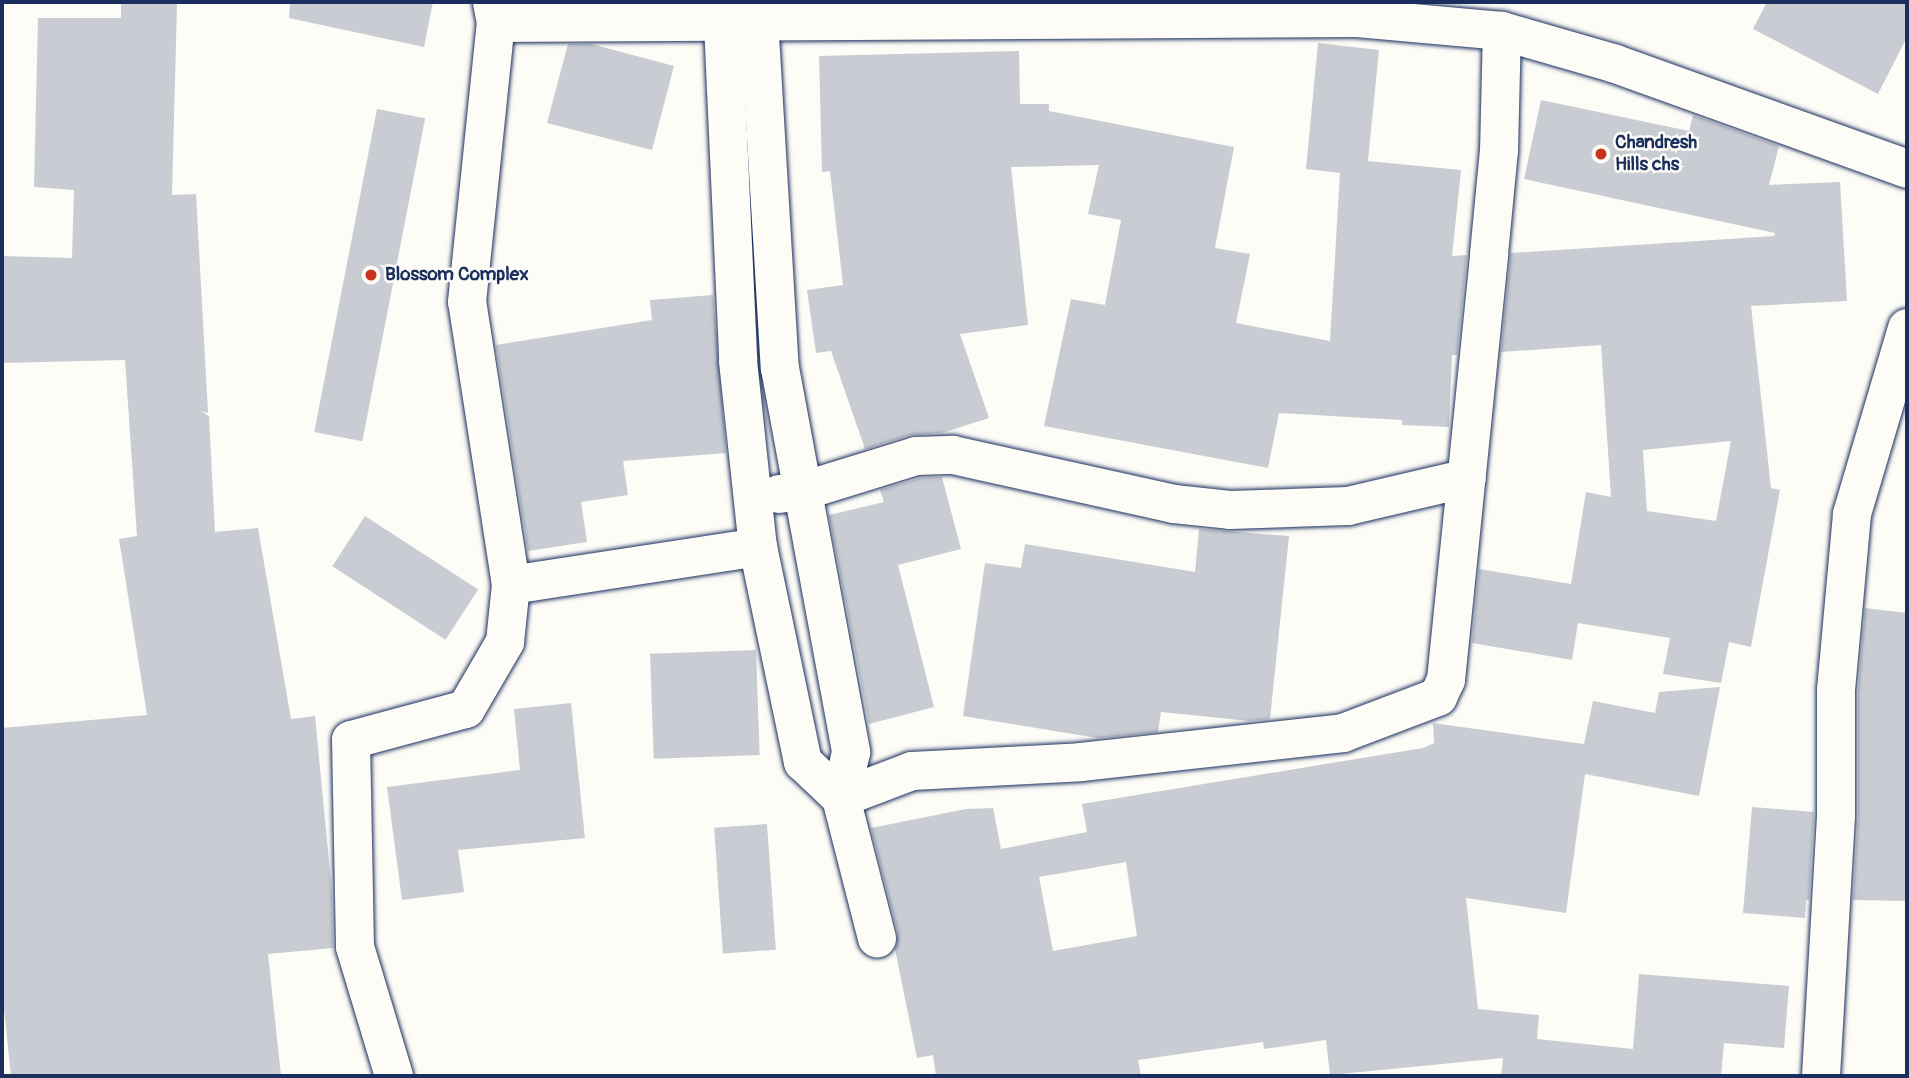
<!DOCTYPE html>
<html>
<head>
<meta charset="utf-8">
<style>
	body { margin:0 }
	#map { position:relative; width:1909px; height:1078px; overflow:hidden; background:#fdfcf7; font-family:Pangolin,sans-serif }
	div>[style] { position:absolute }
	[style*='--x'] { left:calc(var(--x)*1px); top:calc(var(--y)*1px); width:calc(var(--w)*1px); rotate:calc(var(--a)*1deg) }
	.building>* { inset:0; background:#c9ccd3; transform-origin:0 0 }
	.roads { filter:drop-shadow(0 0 2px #1b2f5e) drop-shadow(0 0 2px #1b2f5e) }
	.minor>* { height:38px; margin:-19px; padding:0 19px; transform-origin:19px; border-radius:19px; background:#fdfcf7 }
	.dots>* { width:19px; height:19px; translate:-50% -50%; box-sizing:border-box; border:4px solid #fdfcf7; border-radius:50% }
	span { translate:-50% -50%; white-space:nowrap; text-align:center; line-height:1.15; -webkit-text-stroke:5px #fdfcf7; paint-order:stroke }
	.poi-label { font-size:19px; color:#1b2f5e; font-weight:700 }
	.left { translate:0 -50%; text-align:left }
	.frame { position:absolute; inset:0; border:4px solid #1b2f5e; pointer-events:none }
</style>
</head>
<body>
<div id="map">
	<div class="building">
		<div style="clip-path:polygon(121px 2px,177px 3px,172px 195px,196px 194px,208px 413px,201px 411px,209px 416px,215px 532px,258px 528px,291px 719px,315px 716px,332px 892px,333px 948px,268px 954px,281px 1076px,11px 1076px,2px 990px,2px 728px,147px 715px,119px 539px,137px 536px,125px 360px,2px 363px,2px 256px,72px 258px,74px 190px,34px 187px,38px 18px,121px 18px)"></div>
		<div style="clip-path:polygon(290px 2px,433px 2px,424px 47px,289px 18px)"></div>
		<div style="clip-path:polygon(1767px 2px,1907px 2px,1907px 37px,1878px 94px,1753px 29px)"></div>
		<div style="clip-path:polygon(1318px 43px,1379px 50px,1368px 161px,1461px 170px,1452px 256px,1467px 255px,1457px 355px,1452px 355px,1449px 427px,1402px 425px,1402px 420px,1279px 413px,1268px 468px,1044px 426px,1071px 299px,1105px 305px,1121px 220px,1088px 214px,1099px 165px,1011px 167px,1028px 325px,960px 334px,989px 418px,942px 433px,910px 435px,865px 449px,831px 351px,816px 353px,807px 290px,843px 285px,830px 171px,822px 172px,819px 56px,1019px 51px,1020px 104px,1049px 104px,1049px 111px,1234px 147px,1215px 248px,1250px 254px,1236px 323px,1330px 341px,1340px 173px,1306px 169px)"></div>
		<div style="clip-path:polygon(568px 44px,591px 44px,674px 66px,652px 150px,547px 123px)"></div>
		<div style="clip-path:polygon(evenodd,1541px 100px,1689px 131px,1693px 115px,1779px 146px,1769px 185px,1840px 182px,1847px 301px,1751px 306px,1771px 488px,1780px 490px,1751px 647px,1729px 642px,1721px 683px,1663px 674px,1670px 638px,1578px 623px,1572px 660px,1472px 643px,1479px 569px,1571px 584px,1586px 492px,1611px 497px,1601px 345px,1501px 352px,1511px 253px,1774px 236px,1775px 233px,1524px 179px,1541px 100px,1731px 441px,1716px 521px,1647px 511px,1643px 450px,1731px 441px)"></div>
		<div style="left:377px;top:109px;width:49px;height:329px;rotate:11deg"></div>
		<div style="clip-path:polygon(713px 295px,726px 453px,623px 461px,628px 495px,581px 502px,587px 542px,528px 551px,496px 345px,652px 320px,650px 300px)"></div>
		<div style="clip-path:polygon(942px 477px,961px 549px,898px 565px,934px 707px,869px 724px,829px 515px,884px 502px,880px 490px,920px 478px)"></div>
		<div style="left:365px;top:516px;width:135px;height:60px;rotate:33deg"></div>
		<div style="clip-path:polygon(1199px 529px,1289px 536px,1270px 719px,1250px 721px,1161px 712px,1158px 732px,1098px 738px,963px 716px,985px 563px,1021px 568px,1025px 544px,1195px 572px)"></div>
		<div style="clip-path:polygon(1865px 608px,1907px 613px,1907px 901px,1853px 900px,1858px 816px,1858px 691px)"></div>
		<div style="left:756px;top:650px;width:105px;height:106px;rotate:88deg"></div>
		<div style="clip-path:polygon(evenodd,1720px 687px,1699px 796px,1585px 774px,1566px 913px,1466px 898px,1478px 1009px,1539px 1015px,1537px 1039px,1633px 1049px,1639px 974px,1789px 986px,1784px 1048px,1724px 1043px,1721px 1076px,1501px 1076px,1503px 1058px,1330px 1075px,1326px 1040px,1264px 1049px,1263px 1042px,1138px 1060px,1141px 1076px,936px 1076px,933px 1055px,917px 1058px,895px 949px,898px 933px,871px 828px,966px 809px,993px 808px,1001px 849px,1087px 832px,1082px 804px,1423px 748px,1434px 743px,1433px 723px,1584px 744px,1593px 701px,1655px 713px,1659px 692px,1720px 687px,1126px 862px,1137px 936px,1053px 951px,1039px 877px,1126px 862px)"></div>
		<div style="clip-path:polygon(571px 703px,585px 838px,458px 850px,464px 892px,402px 900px,387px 787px,520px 770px,514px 709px)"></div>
		<div style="clip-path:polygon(1752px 807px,1814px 812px,1809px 900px,1806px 900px,1805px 918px,1743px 913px)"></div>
		<div style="left:767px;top:824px;width:126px;height:53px;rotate:86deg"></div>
	</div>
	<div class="roads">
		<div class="minor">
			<div style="--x:722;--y:2;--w:359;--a:87.4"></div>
			<div style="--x:738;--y:361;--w:187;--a:83.9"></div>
			<div style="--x:758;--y:547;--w:220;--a:78.2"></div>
			<div style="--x:803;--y:762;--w:52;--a:43.5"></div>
			<div style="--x:758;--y:2;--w:367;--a:86.6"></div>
			<div style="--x:780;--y:368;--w:391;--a:79.5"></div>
			<div style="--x:851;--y:752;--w:47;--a:102.3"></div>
			<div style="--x:841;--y:798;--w:145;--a:75.6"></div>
			<div style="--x:496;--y:23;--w:861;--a:-0.33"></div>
			<div style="--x:1357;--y:18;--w:146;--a:5.1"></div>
			<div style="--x:1502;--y:31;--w:116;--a:16.1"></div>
			<div style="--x:1613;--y:63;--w:313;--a:19.8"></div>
			<div style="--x:779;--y:494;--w:24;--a:-7"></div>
			<div style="--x:803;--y:491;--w:118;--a:-17.2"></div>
			<div style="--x:916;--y:456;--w:37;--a:-2"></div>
			<div style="--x:953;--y:455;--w:226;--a:12.5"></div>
			<div style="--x:1174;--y:504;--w:56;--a:6.1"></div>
			<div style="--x:1230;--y:510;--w:118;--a:-1.9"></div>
			<div style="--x:1348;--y:506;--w:122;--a:-13.2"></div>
			<div style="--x:511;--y:585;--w:250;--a:-8.7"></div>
			<div style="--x:841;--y:798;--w:76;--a:-20.8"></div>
			<div style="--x:912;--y:771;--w:169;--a:-3"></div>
			<div style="--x:1081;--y:762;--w:264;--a:-6.3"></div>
			<div style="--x:1343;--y:733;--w:102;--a:-20.8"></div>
			<div style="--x:1438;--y:697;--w:19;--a:-65"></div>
			<div style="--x:1446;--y:680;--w:428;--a:-84.2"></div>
			<div style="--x:1489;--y:254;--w:103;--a:-84.5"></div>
			<div style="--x:1499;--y:151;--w:120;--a:-88.6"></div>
			<div style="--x:394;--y:1076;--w:135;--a:-106.8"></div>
			<div style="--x:355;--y:947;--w:207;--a:-91.1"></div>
			<div style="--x:351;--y:740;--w:119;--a:-15.1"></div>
			<div style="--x:466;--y:709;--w:78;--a:-59.8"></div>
			<div style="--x:505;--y:642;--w:57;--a:-84"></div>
			<div style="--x:511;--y:585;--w:286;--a:-98.8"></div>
			<div style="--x:467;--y:302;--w:281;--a:-84.1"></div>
			<div style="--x:496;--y:23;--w:21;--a:-101"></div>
			<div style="--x:1821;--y:1076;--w:260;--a:-86.7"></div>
			<div style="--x:1836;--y:816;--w:126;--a:-90"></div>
			<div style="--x:1836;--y:690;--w:177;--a:-84.8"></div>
			<div style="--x:1852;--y:514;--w:194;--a:-73.5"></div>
		</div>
	</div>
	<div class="dots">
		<div style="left:1601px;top:154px;background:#c8321e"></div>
		<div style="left:371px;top:275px;background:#c8321e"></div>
	</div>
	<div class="poi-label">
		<span class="left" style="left:1615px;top:154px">Chandresh<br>Hills chs</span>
		<span class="left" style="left:385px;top:275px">Blossom Complex</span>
	</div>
	<div class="frame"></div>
</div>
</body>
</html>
